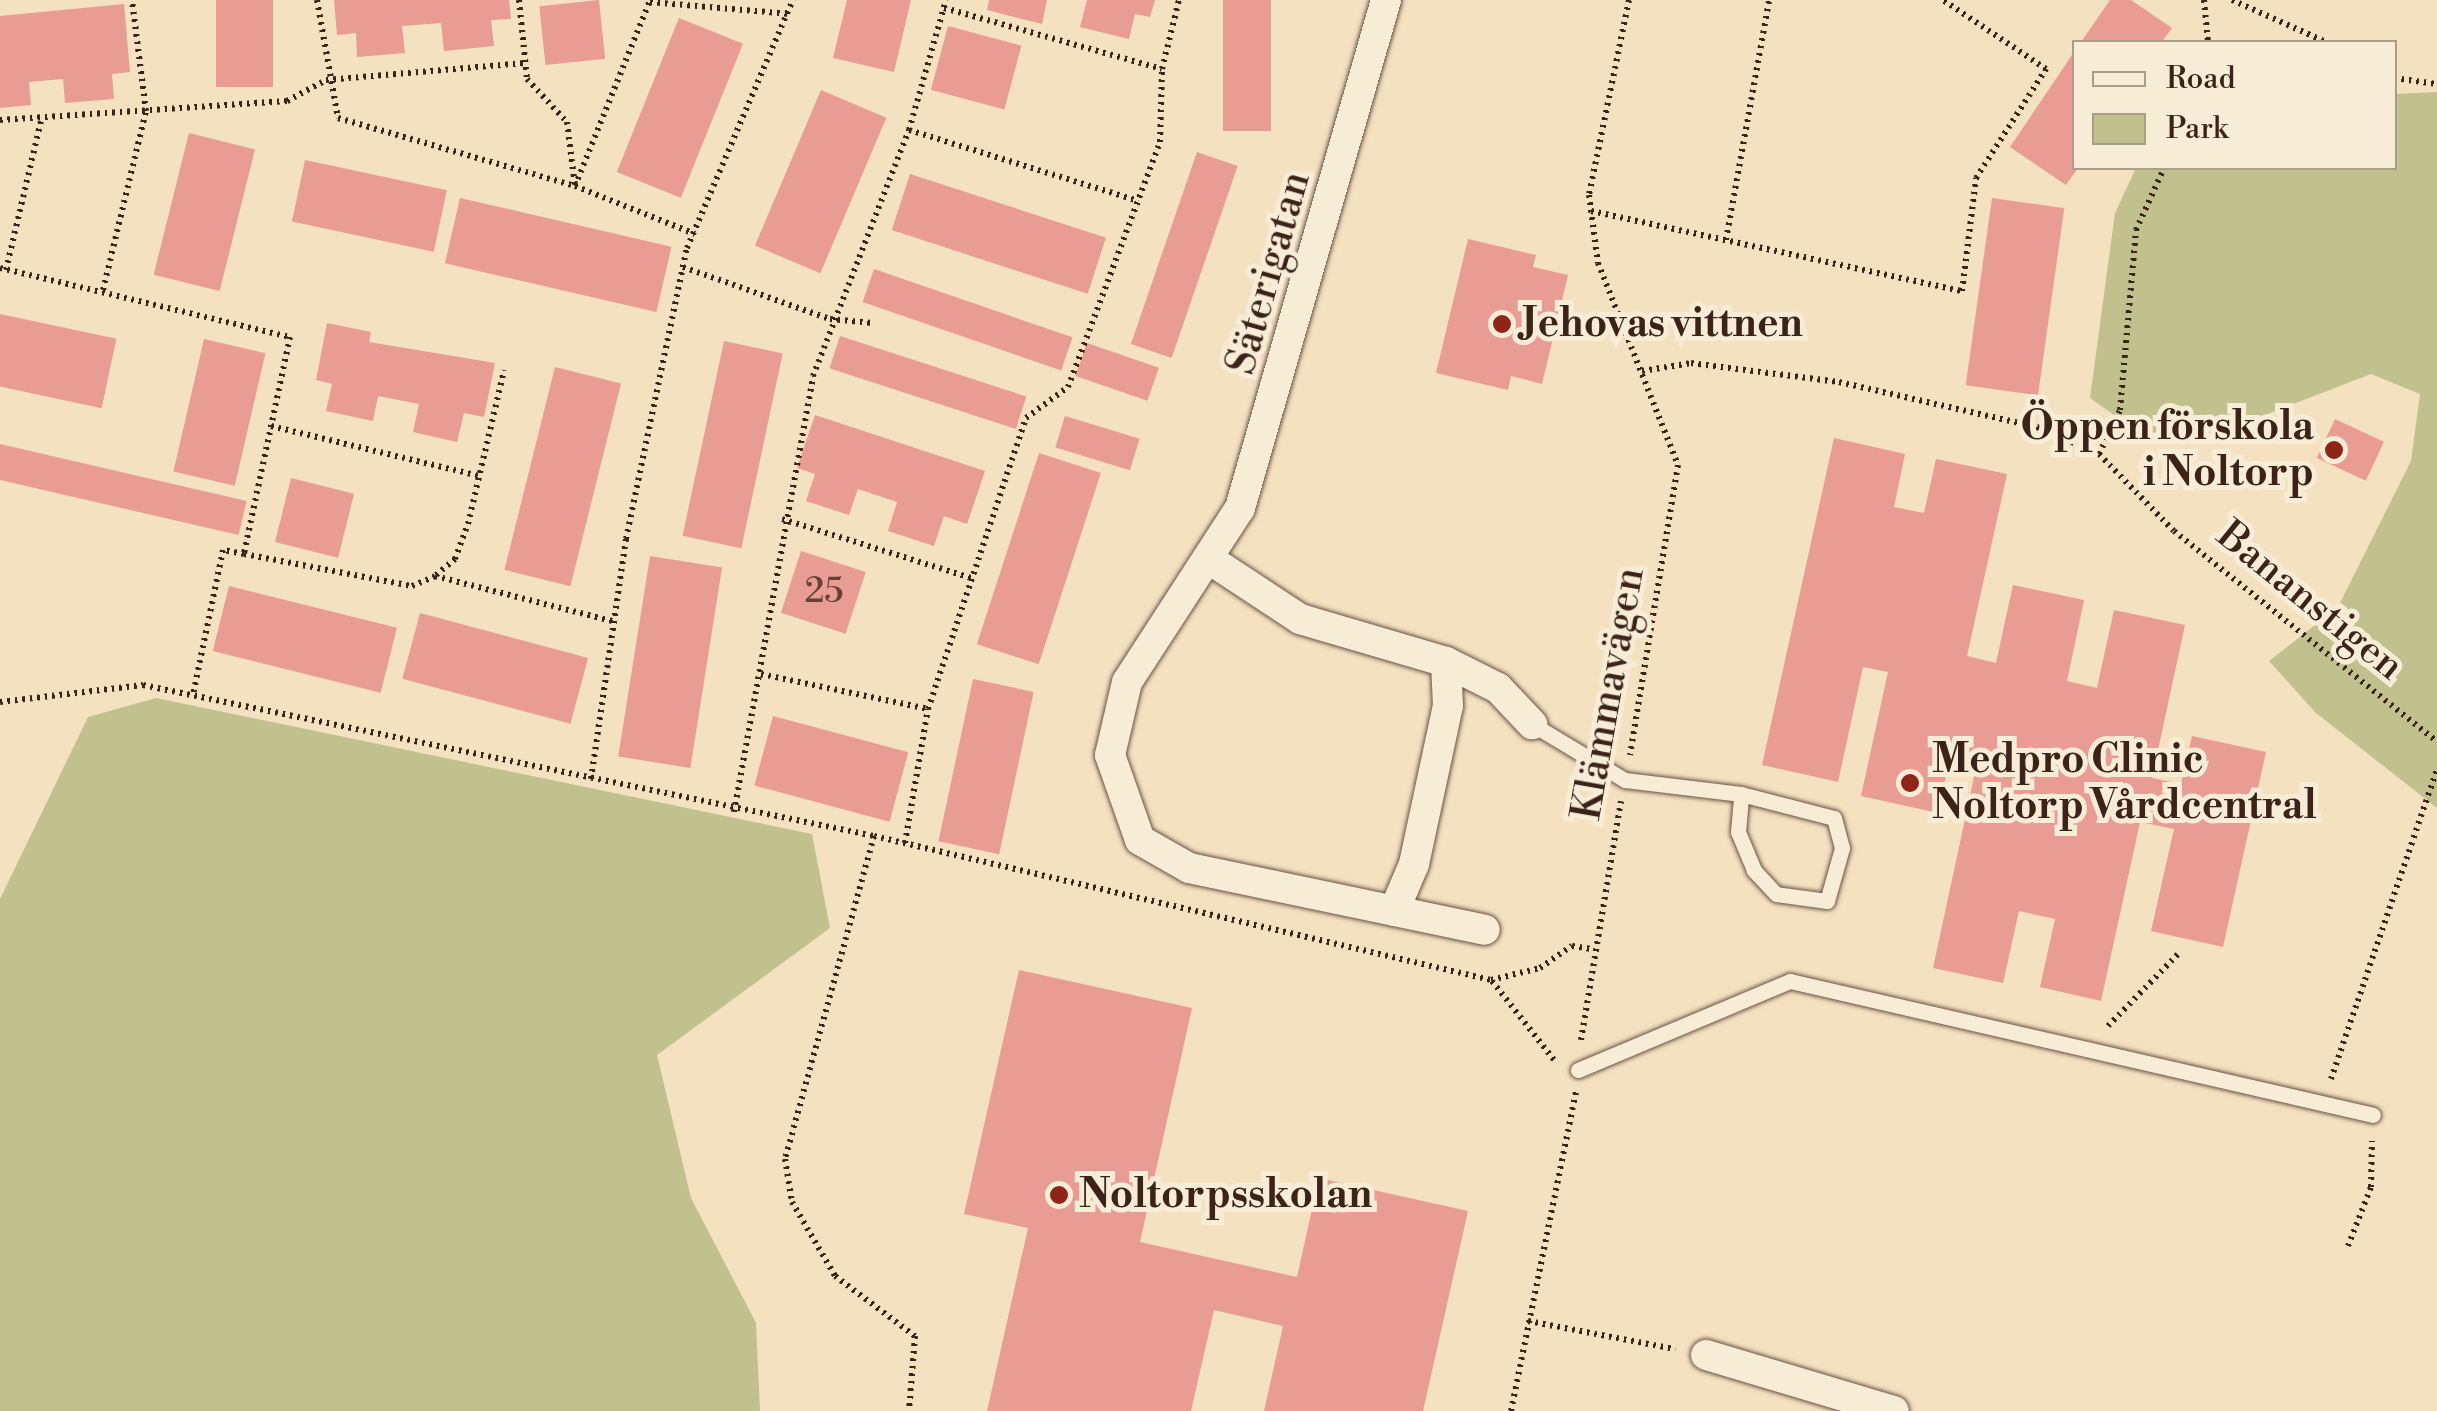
<!DOCTYPE html>
<html>
<head>
<meta charset="utf-8">
<style>
	body { margin:0 }
	#map { position:relative; width:2437px; height:1411px; overflow:hidden; background:#f3e1c0; font-family:"Libre Bodoni",serif }
	div>[style] { position:absolute }
	[style*='--x'] { left:calc(var(--x)*1px); top:calc(var(--y)*1px); width:calc(var(--w)*1px); rotate:calc(var(--a)*1deg) }
	.green>* { inset:0; background:#c1c18e }
	.building>* { inset:0; background:#e99c93; transform-origin:0 0 }
	.path>* { height:6px; margin-top:-3px; transform-origin:0; background:repeating-linear-gradient(90deg,#3c2319 0 2.5px,transparent 0 7.5px) }
	.roads { filter:drop-shadow(0 0 2px #6a5243) drop-shadow(0 0 2px #6a5243) }
	.lane>* { height:15px; margin:-7.5px; padding:0 7.5px; transform-origin:7.5px; border-radius:7.5px; background:#f7ecd6 }
	.street>* { height:30px; margin:-15px; padding:0 15px; transform-origin:15px; border-radius:15px; background:#f7ecd6 }
	.dots>* { width:28px; height:28px; translate:-50% -50%; box-sizing:border-box; border:5px solid #f7ecd6; border-radius:50% }
	span { translate:-50% -50%; white-space:nowrap; text-align:center; line-height:1.15; -webkit-text-stroke:10px #f7ecd6; paint-order:stroke }
	.number-label { font-size:35px; color:#674138 }
	.number-label span { -webkit-text-stroke-width:0 }
	.street-label { font-size:40px; color:#3c2319 }
	.poi-label { font-size:40px; color:#3c2319; font-weight:700 }
	.left { translate:0 -50%; text-align:left }
	.right { translate:-100% -50%; text-align:right }
	.legend { position:absolute; left:2072px; top:40px; width:325px; height:130px; box-sizing:border-box; background:#f7ecd6; border:2px solid #ac9c8a; margin:0; padding:12px 18px; list-style:none; font-size:30px; color:#3c2319 }
	.legend li { display:flex; align-items:center; gap:20px; height:50px }
	.legend b { width:50px; border:2px solid #ac9c8a }
</style>
</head>
<body>
<div id="map">
	<div class="green">
		<div style="clip-path:polygon(2437px 92px,2437px 808px,2316px 713px,2269px 661px,2338px 607px,2411px 461px,2420px 394px,2371px 374px,2213px 435px,2148px 439px,2090px 398px,2115px 213px,2136px 168px,2394px 168px,2395px 94px)"></div>
		<div style="clip-path:polygon(156px 698px,812px 834px,830px 928px,657px 1055px,691px 1198px,756px 1323px,760px 1411px,0 1411px,0 899px,88px 717px)"></div>
	</div>
	<div class="building">
		<div style="left:216px;top:0;width:57px;height:87px"></div>
		<div style="clip-path:polygon(334px 0,509px 0,511px 19px,491px 20px,494px 46px,444px 51px,441px 23px,402px 26px,405px 53px,357px 57px,356px 33px,337px 35px)"></div>
		<div style="left:599px;top:0;width:59px;height:60px;rotate:84deg"></div>
		<div style="clip-path:polygon(847px 0,911px 0,894px 72px,833px 58px)"></div>
		<div style="clip-path:polygon(989px 0,1047px 0,1042px 24px,987px 10px)"></div>
		<div style="clip-path:polygon(1087px 0,1155px 0,1150px 17px,1135px 14px,1129px 39px,1080px 27px)"></div>
		<div style="left:1223px;top:0;width:48px;height:131px"></div>
		<div style="clip-path:polygon(2110px 0,2131px 0,2172px 28px,2162px 42px,2081px 42px)"></div>
		<div style="clip-path:polygon(124px 4px,130px 72px,112px 74px,114px 99px,65px 103px,63px 79px,29px 82px,31px 105px,0 108px,0 16px)"></div>
		<div style="left:679px;top:18px;width:69px;height:166px;rotate:22deg"></div>
		<div style="left:948px;top:26px;width:76px;height:66px;rotate:15deg"></div>
		<div style="clip-path:polygon(2074px 52px,2078px 168px,2066px 185px,2010px 147px)"></div>
		<div style="left:821px;top:90px;width:71px;height:169px;rotate:23deg"></div>
		<div style="left:189px;top:133px;width:68px;height:146px;rotate:14deg"></div>
		<div style="left:1197px;top:152px;width:43px;height:203px;rotate:19deg"></div>
		<div style="left:305px;top:160px;width:145px;height:63px;rotate:12deg"></div>
		<div style="left:910px;top:174px;width:206px;height:59px;rotate:18deg"></div>
		<div style="left:460px;top:198px;width:217px;height:67px;rotate:13deg"></div>
		<div style="left:1992px;top:198px;width:73px;height:189px;rotate:8deg"></div>
		<div style="clip-path:polygon(1468px 239px,1536px 255px,1533px 267px,1568px 275px,1542px 384px,1511px 376px,1508px 390px,1436px 373px)"></div>
		<div style="left:874px;top:269px;width:210px;height:35px;rotate:19deg"></div>
		<div style="left:0;top:314px;width:119px;height:71px;rotate:12deg"></div>
		<div style="clip-path:polygon(327px 323px,371px 332px,369px 342px,495px 363px,484px 417px,464px 413px,457px 442px,413px 432px,419px 404px,378px 396px,373px 421px,326px 411px,332px 384px,316px 380px)"></div>
		<div style="left:840px;top:336px;width:196px;height:34px;rotate:18deg"></div>
		<div style="left:204px;top:339px;width:63px;height:136px;rotate:13deg"></div>
		<div style="left:724px;top:341px;width:60px;height:199px;rotate:12deg"></div>
		<div style="left:1087px;top:343px;width:76px;height:35px;rotate:19deg"></div>
		<div style="left:555px;top:367px;width:68px;height:209px;rotate:14deg"></div>
		<div style="clip-path:polygon(815px 415px,985px 471px,967px 524px,944px 516px,934px 546px,888px 531px,897px 502px,858px 489px,849px 515px,806px 501px,815px 474px,797px 468px)"></div>
		<div style="left:1065px;top:416px;width:78px;height:33px;rotate:17deg"></div>
		<div style="left:2335px;top:419px;width:54px;height:43px;rotate:25deg"></div>
		<div style="clip-path:polygon(1834px 438px,1905px 454px,1894px 507px,1924px 513px,1936px 459px,2007px 474px,1967px 656px,1996px 663px,2013px 585px,2084px 600px,2067px 681px,2097px 688px,2114px 610px,2185px 625px,2152px 778px,2181px 784px,2192px 736px,2266px 752px,2223px 947px,2151px 931px,2174px 829px,2140px 822px,2101px 1001px,2040px 987px,2055px 919px,2019px 911px,2003px 983px,1933px 968px,1976px 768px,1949px 762px,1938px 813px,1861px 796px,1888px 672px,1863px 667px,1838px 782px,1762px 765px)"></div>
		<div style="left:0;top:444px;width:253px;height:35px;rotate:13deg"></div>
		<div style="left:1039px;top:453px;width:65px;height:201px;rotate:18deg"></div>
		<div style="left:291px;top:478px;width:65px;height:66px;rotate:14deg"></div>
		<div style="left:801px;top:551px;width:68px;height:65px;rotate:18deg"></div>
		<div style="left:650px;top:556px;width:73px;height:203px;rotate:9deg"></div>
		<div style="left:229px;top:586px;width:173px;height:67px;rotate:14deg"></div>
		<div style="left:420px;top:613px;width:174px;height:68px;rotate:15deg"></div>
		<div style="left:973px;top:679px;width:62px;height:166px;rotate:12deg"></div>
		<div style="left:773px;top:716px;width:140px;height:72px;rotate:15deg"></div>
		<div style="clip-path:polygon(1019px 970px,1192px 1008px,1140px 1242px,1297px 1277px,1319px 1178px,1468px 1211px,1423px 1411px,1264px 1411px,1283px 1326px,1214px 1310px,1191px 1411px,987px 1411px,1028px 1228px,964px 1214px)"></div>
	</div>
	<div class="path">
		<div style="--x:317;--y:0;--w:120;--a:79.9"></div>
		<div style="--x:338;--y:118;--w:247;--a:16"></div>
		<div style="--x:575;--y:186;--w:201;--a:-68"></div>
		<div style="--x:519;--y:0;--w:79;--a:84.2"></div>
		<div style="--x:527;--y:79;--w:59;--a:47.1"></div>
		<div style="--x:567;--y:122;--w:64;--a:82.9"></div>
		<div style="--x:575;--y:186;--w:129;--a:21.8"></div>
		<div style="--x:1629;--y:0;--w:199;--a:101.6"></div>
		<div style="--x:1589;--y:195;--w:69;--a:82.5"></div>
		<div style="--x:1598;--y:263;--w:217;--a:68.4"></div>
		<div style="--x:1678;--y:465;--w:294;--a:99.4"></div>
		<div style="--x:2204;--y:0;--w:42;--a:84.6"></div>
		<div style="--x:2232;--y:0;--w:103;--a:24.1"></div>
		<div style="--x:650;--y:2;--w:140;--a:4.9"></div>
		<div style="--x:944;--y:8;--w:226;--a:15.6"></div>
		<div style="--x:2394;--y:78;--w:43;--a:7.9"></div>
		<div style="--x:0;--y:120;--w:288;--a:-3.8"></div>
		<div style="--x:287;--y:101;--w:44;--a:-28.3"></div>
		<div style="--x:326;--y:80;--w:201;--a:-4.9"></div>
		<div style="--x:909;--y:130;--w:240;--a:17.2"></div>
		<div style="--x:1591;--y:211;--w:380;--a:12.2"></div>
		<div style="--x:1962;--y:291;--w:114;--a:-82.9"></div>
		<div style="--x:1976;--y:178;--w:130;--a:-57.3"></div>
		<div style="--x:2046;--y:69;--w:124;--a:-146.2"></div>
		<div style="--x:1726;--y:240;--w:244;--a:-79.8"></div>
		<div style="--x:683;--y:267;--w:156;--a:19.5"></div>
		<div style="--x:830;--y:319;--w:43;--a:5.3"></div>
		<div style="--x:0;--y:268;--w:298;--a:13.4"></div>
		<div style="--x:290;--y:337;--w:222;--a:102"></div>
		<div style="--x:244;--y:554;--w:21;--a:-169"></div>
		<div style="--x:223;--y:550;--w:148;--a:101.7"></div>
		<div style="--x:6;--y:270;--w:157;--a:-76.8"></div>
		<div style="--x:103;--y:290;--w:184;--a:-76.5"></div>
		<div style="--x:146;--y:111;--w:112;--a:-97.2"></div>
		<div style="--x:1642;--y:371;--w:50;--a:-9.3"></div>
		<div style="--x:1691;--y:363;--w:149;--a:7.3"></div>
		<div style="--x:1839;--y:382;--w:203;--a:12.8"></div>
		<div style="--x:2037;--y:427;--w:68;--a:23.5"></div>
		<div style="--x:2099;--y:454;--w:107;--a:45.8"></div>
		<div style="--x:2174;--y:531;--w:337;--a:38.7"></div>
		<div style="--x:271;--y:426;--w:215;--a:13.5"></div>
		<div style="--x:2099;--y:454;--w:49;--a:-64.5"></div>
		<div style="--x:2120;--y:410;--w:181;--a:-84.9"></div>
		<div style="--x:2136;--y:230;--w:68;--a:-65.7"></div>
		<div style="--x:782;--y:519;--w:202;--a:17.3"></div>
		<div style="--x:244;--y:554;--w:171;--a:10.8"></div>
		<div style="--x:412;--y:586;--w:25;--a:-23"></div>
		<div style="--x:435;--y:576;--w:183;--a:14.3"></div>
		<div style="--x:436;--y:575;--w:25;--a:-40"></div>
		<div style="--x:455;--y:559;--w:37;--a:-70"></div>
		<div style="--x:468;--y:524;--w:158;--a:-76.8"></div>
		<div style="--x:761;--y:674;--w:171;--a:11.8"></div>
		<div style="--x:0;--y:702;--w:144;--a:-6.8"></div>
		<div style="--x:143;--y:685;--w:746;--a:11.67"></div>
		<div style="--x:874;--y:836;--w:634;--a:13.14"></div>
		<div style="--x:1491;--y:980;--w:50;--a:-13.8"></div>
		<div style="--x:1540;--y:968;--w:39;--a:-35"></div>
		<div style="--x:1572;--y:946;--w:18;--a:9"></div>
		<div style="--x:591;--y:779;--w:243;--a:-81.7"></div>
		<div style="--x:626;--y:539;--w:297;--a:-78.2"></div>
		<div style="--x:687;--y:248;--w:270;--a:-66.9"></div>
		<div style="--x:734;--y:812;--w:443;--a:-79.7"></div>
		<div style="--x:813;--y:376;--w:264;--a:-68.7"></div>
		<div style="--x:909;--y:130;--w:135;--a:-74.1"></div>
		<div style="--x:874;--y:836;--w:335;--a:105.4"></div>
		<div style="--x:785;--y:1159;--w:44;--a:80.8"></div>
		<div style="--x:792;--y:1202;--w:86;--a:59.8"></div>
		<div style="--x:835;--y:1276;--w:100;--a:36.9"></div>
		<div style="--x:915;--y:1336;--w:75;--a:94.6"></div>
		<div style="--x:905;--y:843;--w:136;--a:-80.3"></div>
		<div style="--x:928;--y:709;--w:307;--a:-71.4"></div>
		<div style="--x:1026;--y:418;--w:52;--a:-36.4"></div>
		<div style="--x:1068;--y:387;--w:262;--a:-69.4"></div>
		<div style="--x:1160;--y:142;--w:73;--a:-88.4"></div>
		<div style="--x:1162;--y:69;--w:71;--a:-76.2"></div>
		<div style="--x:1492;--y:981;--w:102;--a:51.8"></div>
		<div style="--x:2108;--y:1026;--w:100;--a:-45.8"></div>
		<div style="--x:1581;--y:1040;--w:242;--a:-80.5"></div>
		<div style="--x:2331;--y:1079;--w:328;--a:-71.1"></div>
		<div style="--x:2348;--y:1246;--w:63;--a:-68.7"></div>
		<div style="--x:2371;--y:1187;--w:46;--a:-88.8"></div>
		<div style="--x:1528;--y:1321;--w:150;--a:10.8"></div>
		<div style="--x:1511;--y:1411;--w:326;--a:-78.5"></div>
	</div>
	<div class="roads">
		<div class="lane">
			<div style="--x:1532;--y:724;--w:109;--a:31.1"></div>
			<div style="--x:1625;--y:780;--w:117;--a:6.9"></div>
			<div style="--x:1741;--y:794;--w:96;--a:14.5"></div>
			<div style="--x:1834;--y:818;--w:31;--a:75"></div>
			<div style="--x:1842;--y:848;--w:55;--a:105.8"></div>
			<div style="--x:1827;--y:901;--w:51;--a:-172.2"></div>
			<div style="--x:1776;--y:894;--w:33;--a:-133"></div>
			<div style="--x:1754;--y:870;--w:41;--a:-112.8"></div>
			<div style="--x:1738;--y:832;--w:38;--a:-85"></div>
			<div style="--x:1578;--y:1070;--w:230;--a:-22.8"></div>
			<div style="--x:1790;--y:981;--w:598;--a:12.94"></div>
		</div>
		<div class="street">
			<div style="--x:1386;--y:0;--w:529;--a:106.03"></div>
			<div style="--x:1240;--y:508;--w:207;--a:123"></div>
			<div style="--x:1127;--y:682;--w:75;--a:103.1"></div>
			<div style="--x:1110;--y:755;--w:90;--a:70.6"></div>
			<div style="--x:1140;--y:840;--w:56;--a:29.7"></div>
			<div style="--x:1189;--y:868;--w:302;--a:11.8"></div>
			<div style="--x:1212;--y:561;--w:105;--a:33.4"></div>
			<div style="--x:1300;--y:619;--w:152;--a:16.4"></div>
			<div style="--x:1446;--y:662;--w:58;--a:26.6"></div>
			<div style="--x:1498;--y:688;--w:50;--a:46.6"></div>
			<div style="--x:1394;--y:911;--w:51;--a:-66.9"></div>
			<div style="--x:1414;--y:864;--w:162;--a:-77.9"></div>
			<div style="--x:1448;--y:706;--w:44;--a:-92.6"></div>
			<div style="--x:1706;--y:1355;--w:196;--a:16.6"></div>
		</div>
	</div>
	<div class="dots">
		<div style="left:1502px;top:324px;background:#8f2418"></div>
		<div style="left:2334px;top:450px;background:#8f2418"></div>
		<div style="left:1910px;top:783px;background:#8f2418"></div>
		<div style="left:1059px;top:1195px;background:#8f2418"></div>
	</div>
	<div class="number-label">
		<span style="left:824px;top:592px">25</span>
	</div>
	<div class="street-label">
		<span style="left:1269px;top:273px;rotate:-74deg">Säterigatan</span>
		<span style="left:2310px;top:601px;rotate:39deg">Bananstigen</span>
		<span style="left:1609px;top:694px;rotate:-80deg">Klämmavägen</span>
	</div>
	<div class="poi-label">
		<span class="left" style="left:1522px;top:324px">Jehovas vittnen</span>
		<span class="right" style="left:2314px;top:450px">Öppen förskola<br>i Noltorp</span>
		<span class="left" style="left:1932px;top:783px">Medpro Clinic<br>Noltorp Vårdcentral</span>
		<span class="left" style="left:1079px;top:1195px">Noltorpsskolan</span>
	</div>
	<ul class="legend">
	<li><b style="height:12px;background:#f7ecd6"></b>Road</li>
	<li><b style="height:28px;background:#c1c18e"></b>Park</li>
	</ul>
</div>
</body>
</html>
